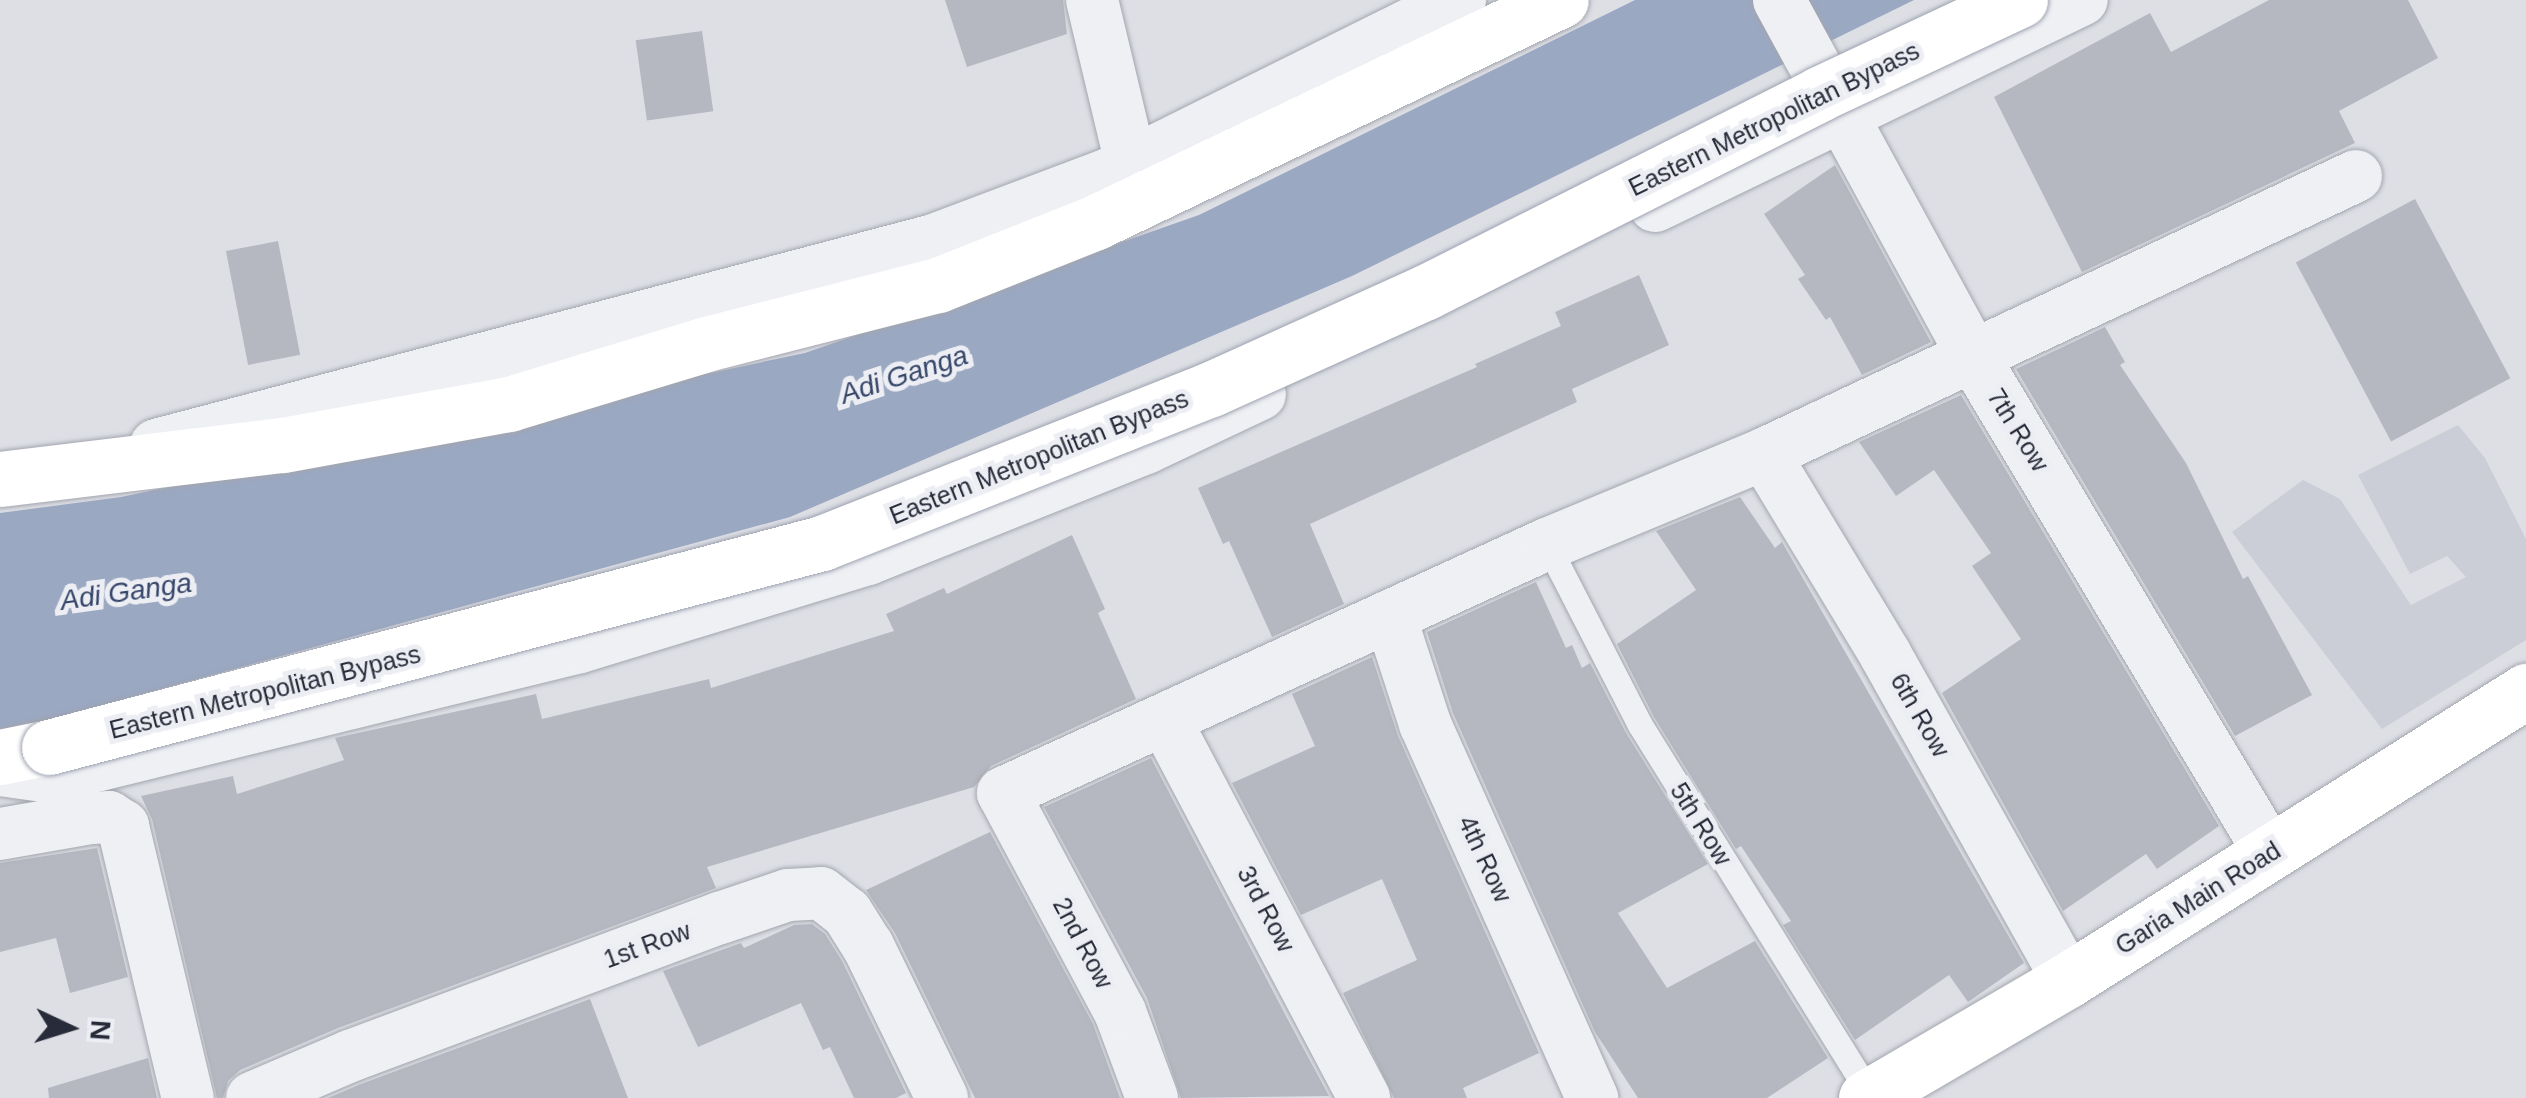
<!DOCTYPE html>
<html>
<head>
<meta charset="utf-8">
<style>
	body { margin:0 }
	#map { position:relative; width:2526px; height:1098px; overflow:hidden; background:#dddfe5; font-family:Arial,sans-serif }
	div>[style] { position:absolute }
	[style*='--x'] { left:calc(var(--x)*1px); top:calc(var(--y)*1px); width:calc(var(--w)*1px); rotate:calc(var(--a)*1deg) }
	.built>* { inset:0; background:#cbced6 }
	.water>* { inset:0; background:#9ba8c2 }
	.building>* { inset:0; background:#b5b8c1; transform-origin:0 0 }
	.roads { filter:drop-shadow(0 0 2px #a3a6ae) drop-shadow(0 0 2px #a3a6ae) }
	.service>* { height:25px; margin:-12.5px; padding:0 12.5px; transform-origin:12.5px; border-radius:12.5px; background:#eff0f4 }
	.minor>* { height:52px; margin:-26px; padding:0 26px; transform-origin:26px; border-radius:26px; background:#eff0f4 }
	.primary>* { height:55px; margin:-27.5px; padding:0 27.5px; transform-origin:27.5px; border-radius:27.5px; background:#fff }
	.bridges { filter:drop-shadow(0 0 2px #9da2b0) drop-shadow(0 0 2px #9da2b0) }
	.primary-bridge>* { height:55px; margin:-27.5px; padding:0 27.5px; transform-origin:27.5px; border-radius:27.5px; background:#fff }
	span { translate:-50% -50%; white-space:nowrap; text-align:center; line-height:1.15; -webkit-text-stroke:10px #eceef3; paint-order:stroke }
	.street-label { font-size:25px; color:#282c3a }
	.water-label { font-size:28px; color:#36466a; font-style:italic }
	.north { position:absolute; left:20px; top:978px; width:100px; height:100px; -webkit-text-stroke:8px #eceef3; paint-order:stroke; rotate:94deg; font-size:28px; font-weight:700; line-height:40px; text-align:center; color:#282c3a }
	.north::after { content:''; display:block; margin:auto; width:35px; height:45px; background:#282c3a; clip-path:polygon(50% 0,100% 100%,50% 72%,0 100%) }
</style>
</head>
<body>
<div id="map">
	<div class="built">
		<div style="clip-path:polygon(2458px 425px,2485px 458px,2526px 539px,2526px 640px,2382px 729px,2232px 532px,2303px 480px,2340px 499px,2411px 605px,2466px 577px,2447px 556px,2410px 574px,2358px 475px)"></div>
	</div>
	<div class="water">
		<div style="clip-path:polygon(1635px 0,1914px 0,1352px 276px,790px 517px,0 733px,0 513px,121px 497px,805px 353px,1199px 215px)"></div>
	</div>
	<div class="building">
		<div style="clip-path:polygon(945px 0,1063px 0,1067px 34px,967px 67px)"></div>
		<div style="clip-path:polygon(2269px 0,2408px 0,2438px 58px,2339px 111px,2355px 143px,2082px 272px,1994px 97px,2150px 13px,2171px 52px)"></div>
		<div style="left:702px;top:31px;width:81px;height:67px;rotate:82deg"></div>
		<div style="clip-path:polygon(1835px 165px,1931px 342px,1862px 375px,1830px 317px,1826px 320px,1798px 279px,1805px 275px,1764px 214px)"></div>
		<div style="left:2415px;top:199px;width:203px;height:135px;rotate:62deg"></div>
		<div style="left:278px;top:241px;width:116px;height:53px;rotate:79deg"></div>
		<div style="clip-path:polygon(1639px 275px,1669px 345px,1572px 389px,1577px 402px,1310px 524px,1344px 604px,1272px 637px,1229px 541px,1223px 544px,1198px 488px,1477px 367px,1475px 364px,1561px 326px,1555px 312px)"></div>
		<div style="clip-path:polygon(2105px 327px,2125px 362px,2120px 365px,2186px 463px,2243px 579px,2248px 576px,2312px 695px,2235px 736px,2016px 369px)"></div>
		<div style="clip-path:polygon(1961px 395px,2219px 826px,2157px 869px,2146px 854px,2063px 911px,1942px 693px,2021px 639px,1972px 566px,1991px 553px,1934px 470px,1896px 496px,1859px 442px)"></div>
		<div style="clip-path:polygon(1740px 497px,1775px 548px,1782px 542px,2024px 963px,1968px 1002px,1949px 975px,1855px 1040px,1783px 925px,1791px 921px,1741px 846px,1736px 849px,1654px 717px,1617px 644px,1696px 590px,1656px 531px)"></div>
		<div style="clip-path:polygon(1072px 535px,1105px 609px,1098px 613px,1136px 699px,991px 766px,974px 787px,707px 867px,716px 888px,338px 1028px,240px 1070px,228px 1081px,223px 1098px,217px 1098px,152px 819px,141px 796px,233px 776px,237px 794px,344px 760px,335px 738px,536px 694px,542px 719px,709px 679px,711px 688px,894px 631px,886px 614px,944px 588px,947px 594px)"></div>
		<div style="clip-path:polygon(1536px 582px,1566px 648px,1572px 645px,1582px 668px,1590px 663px,1626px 733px,1708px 864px,1618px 913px,1667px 988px,1755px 941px,1828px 1058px,1767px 1098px,1638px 1098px,1595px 1032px,1453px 713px,1427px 632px)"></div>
		<div style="clip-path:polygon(1372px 657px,1398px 736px,1539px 1053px,1463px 1088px,1467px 1098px,1394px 1098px,1343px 993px,1417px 960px,1382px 879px,1301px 915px,1232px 783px,1315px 746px,1292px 694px)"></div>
		<div style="clip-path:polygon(1151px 758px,1287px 1018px,1329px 1096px,1181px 1098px,1147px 998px,1044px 807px)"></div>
		<div style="clip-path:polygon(990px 832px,1093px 1024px,1120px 1098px,975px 1098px,895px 933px,866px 890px)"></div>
		<div style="clip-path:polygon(97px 848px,128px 977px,70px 993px,56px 938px,0 952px,0 863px)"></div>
		<div style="clip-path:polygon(812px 924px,825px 934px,842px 961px,906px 1093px,896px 1098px,854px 1098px,830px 1047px,823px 1050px,801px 1003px,698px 1047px,663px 971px,741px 943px,744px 948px,794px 925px)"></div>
		<div style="clip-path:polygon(590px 999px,628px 1098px,328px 1098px,361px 1084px)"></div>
		<div style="clip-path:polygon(148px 1058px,157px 1098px,49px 1098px,48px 1088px)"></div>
	</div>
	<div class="roads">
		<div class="service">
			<div style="--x:1547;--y:544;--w:203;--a:62.8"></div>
			<div style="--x:1640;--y:725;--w:436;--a:58.1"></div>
		</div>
		<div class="minor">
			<div style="--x:1092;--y:0;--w:169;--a:76.6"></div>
			<div style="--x:1779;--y:0;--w:408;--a:61.4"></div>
			<div style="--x:1974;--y:358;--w:577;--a:59.12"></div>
			<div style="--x:1655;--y:206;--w:474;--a:-25.8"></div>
			<div style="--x:156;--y:445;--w:805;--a:-14.76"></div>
			<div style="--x:934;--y:240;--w:187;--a:-20.7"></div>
			<div style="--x:1109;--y:174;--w:392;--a:-26.4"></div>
			<div style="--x:1764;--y:454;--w:234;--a:58.8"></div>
			<div style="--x:1885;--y:654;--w:374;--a:60.7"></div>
			<div style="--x:1390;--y:616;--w:114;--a:72"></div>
			<div style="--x:1425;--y:724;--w:410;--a:65.9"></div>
			<div style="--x:1166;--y:722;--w:425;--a:62.2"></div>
			<div style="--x:0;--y:770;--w:51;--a:7.8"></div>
			<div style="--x:51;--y:777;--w:545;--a:-13.81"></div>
			<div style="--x:580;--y:647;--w:301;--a:-17"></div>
			<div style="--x:868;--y:559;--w:299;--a:-21.8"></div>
			<div style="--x:1146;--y:448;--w:126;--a:-25.3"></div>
			<div style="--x:0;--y:834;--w:93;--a:-9.9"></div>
			<div style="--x:92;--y:818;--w:17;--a:-3"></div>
			<div style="--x:109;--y:817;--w:17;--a:33"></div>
			<div style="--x:123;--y:826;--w:280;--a:76.6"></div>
			<div style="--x:252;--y:1098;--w:107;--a:-23.2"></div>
			<div style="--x:350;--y:1056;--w:395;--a:-20.5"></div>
			<div style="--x:720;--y:918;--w:72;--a:-18.7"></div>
			<div style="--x:788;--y:895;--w:33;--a:-3"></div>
			<div style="--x:821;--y:893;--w:33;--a:38"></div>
			<div style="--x:847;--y:913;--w:39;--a:58"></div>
			<div style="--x:868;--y:946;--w:169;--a:64"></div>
			<div style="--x:1152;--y:1098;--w:92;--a:-110.4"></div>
			<div style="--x:1120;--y:1012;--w:248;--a:-118.1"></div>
			<div style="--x:1003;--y:793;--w:598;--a:-24.59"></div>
			<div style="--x:1547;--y:544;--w:235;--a:-22.5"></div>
			<div style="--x:1764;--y:454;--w:654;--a:-25.15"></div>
		</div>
		<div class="primary">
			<div style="--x:0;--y:479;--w:285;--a:-6.9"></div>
			<div style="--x:283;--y:445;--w:230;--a:-10.3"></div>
			<div style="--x:509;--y:404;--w:206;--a:-16.9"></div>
			<div style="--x:706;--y:344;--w:239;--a:-14.3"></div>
			<div style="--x:938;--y:285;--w:170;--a:-21.7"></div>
			<div style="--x:1096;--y:222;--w:515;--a:-25.52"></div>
			<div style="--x:0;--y:757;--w:50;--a:-11.5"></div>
			<div style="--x:1866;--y:1098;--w:234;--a:-30.3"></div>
			<div style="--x:2068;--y:980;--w:542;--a:-32.25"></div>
		</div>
	</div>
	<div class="bridges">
		<div class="primary-bridge">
			<div style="--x:49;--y:747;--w:799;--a:-14.78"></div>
			<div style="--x:822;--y:543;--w:418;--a:-21.6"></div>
			<div style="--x:1211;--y:389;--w:236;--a:-24.3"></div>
			<div style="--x:1426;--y:292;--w:440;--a:-26.7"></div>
			<div style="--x:1819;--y:94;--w:222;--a:-25.1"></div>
		</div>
	</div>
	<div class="street-label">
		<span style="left:1774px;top:119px;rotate:-26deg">Eastern Metropolitan Bypass</span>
		<span style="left:2018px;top:430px;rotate:58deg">7th Row</span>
		<span style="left:1039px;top:457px;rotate:-22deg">Eastern Metropolitan Bypass</span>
		<span style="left:265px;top:692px;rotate:-14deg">Eastern Metropolitan Bypass</span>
		<span style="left:1920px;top:715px;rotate:60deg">6th Row</span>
		<span style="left:1701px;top:824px;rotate:58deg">5th Row</span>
		<span style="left:1485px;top:859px;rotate:65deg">4th Row</span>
		<span style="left:2198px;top:898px;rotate:-32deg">Garia Main Road</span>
		<span style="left:1266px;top:909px;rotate:62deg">3rd Row</span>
		<span style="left:1083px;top:943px;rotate:62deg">2nd Row</span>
		<span style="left:647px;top:945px;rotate:-20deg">1st Row</span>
	</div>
	<div class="water-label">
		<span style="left:904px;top:375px;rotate:-18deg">Adi Ganga</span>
		<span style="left:126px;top:592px;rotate:-8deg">Adi Ganga</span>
	</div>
	<div class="north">N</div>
</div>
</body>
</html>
